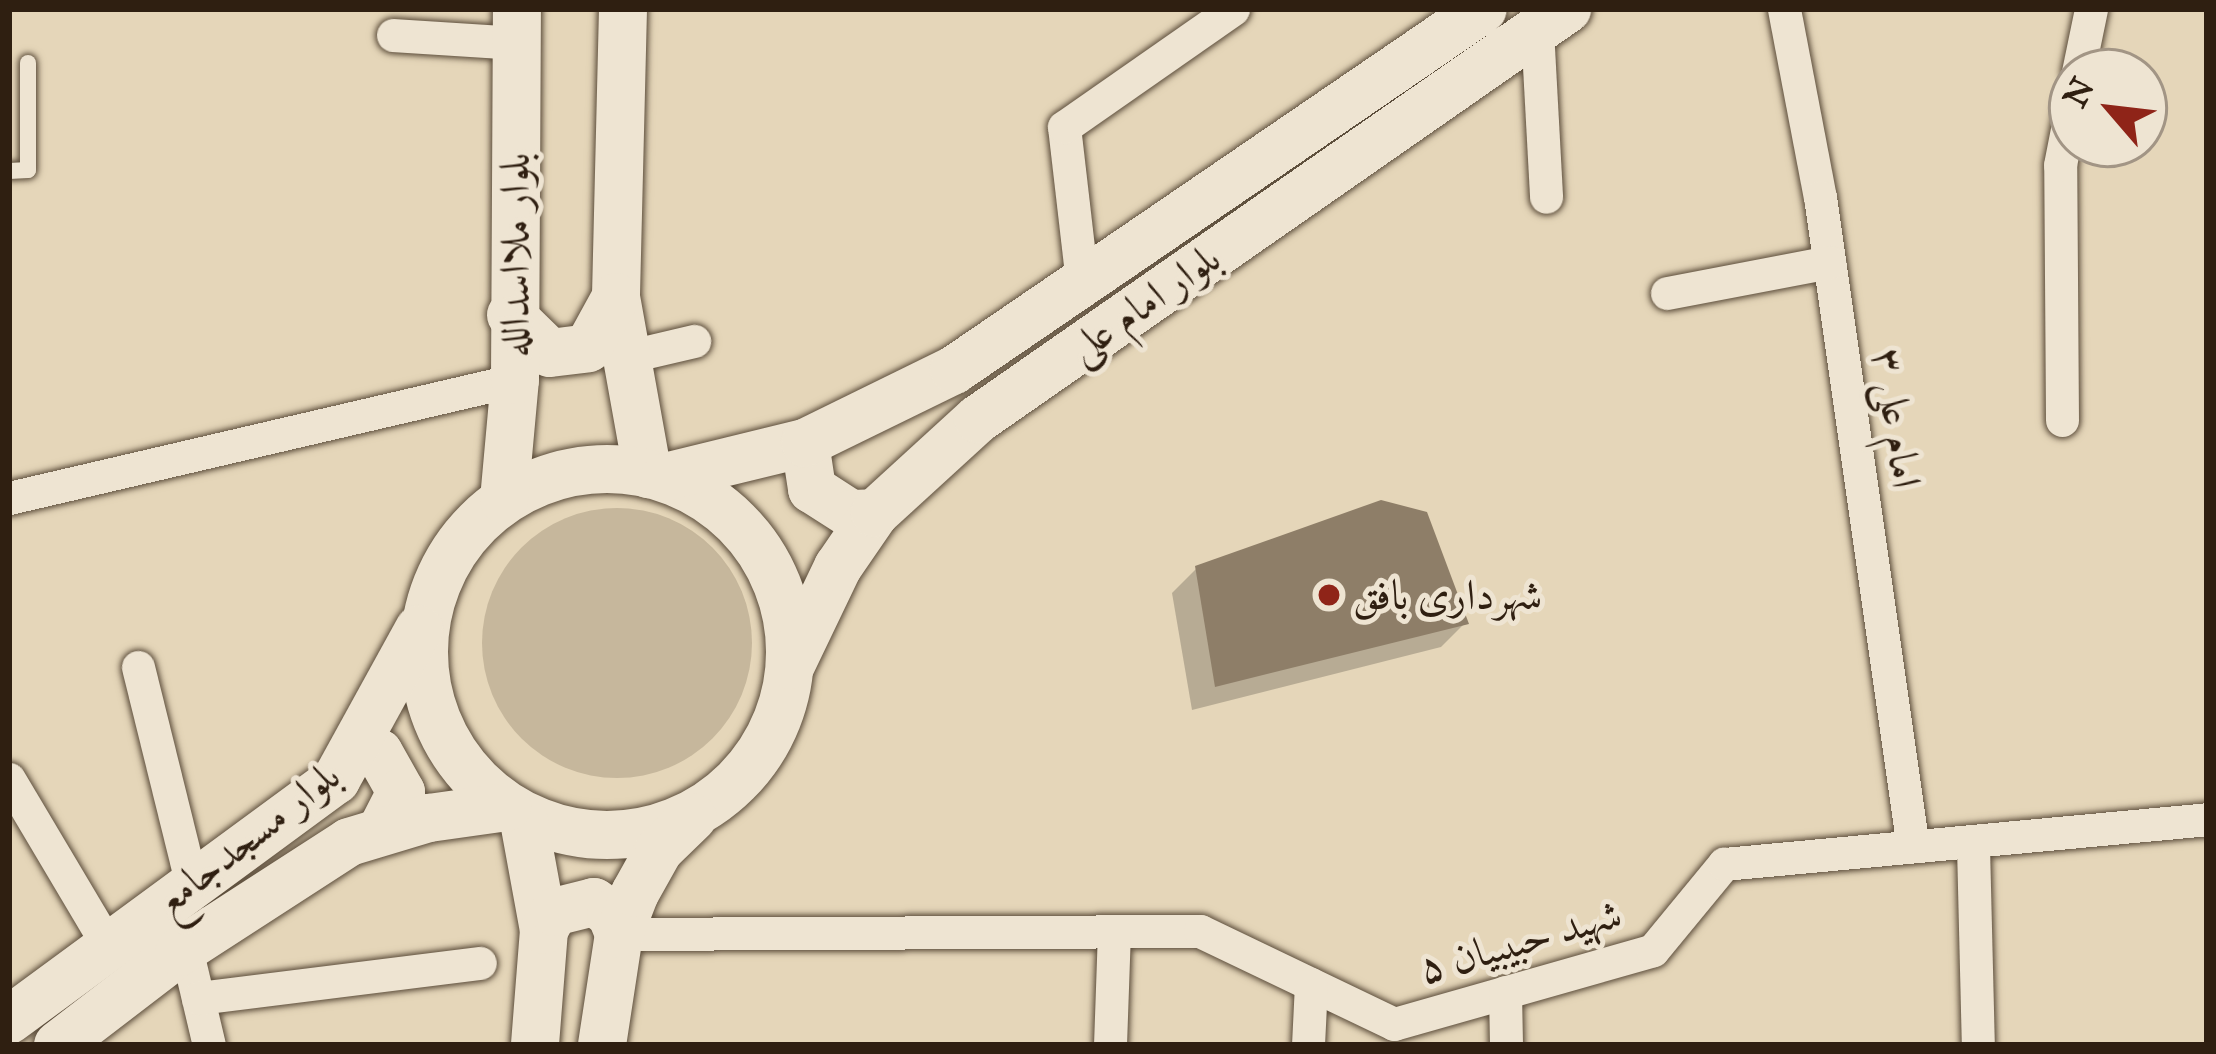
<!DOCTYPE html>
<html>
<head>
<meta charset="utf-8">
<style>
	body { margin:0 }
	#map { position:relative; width:2216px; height:1054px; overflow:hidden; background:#e5d6b9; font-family:"IM FELL Great Primer",Amiri,serif }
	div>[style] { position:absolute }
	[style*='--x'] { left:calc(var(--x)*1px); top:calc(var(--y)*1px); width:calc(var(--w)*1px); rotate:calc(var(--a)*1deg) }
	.green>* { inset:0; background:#c6b79c }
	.round { border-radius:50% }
	.shadow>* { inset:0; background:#0003 }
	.building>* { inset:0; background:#8e7e68 }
	.roads { filter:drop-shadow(0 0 3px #5c4d3b) drop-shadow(0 0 3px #5c4d3b) }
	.lane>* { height:16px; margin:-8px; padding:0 8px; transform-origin:8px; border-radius:8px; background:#eee4d2 }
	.street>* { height:33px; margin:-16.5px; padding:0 16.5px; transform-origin:16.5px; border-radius:16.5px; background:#eee4d2 }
	.secondary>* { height:48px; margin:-24px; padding:0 24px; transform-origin:24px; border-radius:24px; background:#eee4d2 }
	.secondary>.ring { margin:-24px; padding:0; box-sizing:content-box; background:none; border:48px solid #eee4d2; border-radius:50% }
	.dots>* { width:33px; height:33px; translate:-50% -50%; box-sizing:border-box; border:6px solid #eee4d2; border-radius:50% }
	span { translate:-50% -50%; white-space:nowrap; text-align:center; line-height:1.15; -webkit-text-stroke:10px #eee4d2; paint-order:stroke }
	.street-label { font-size:42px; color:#2f1f11 }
	.poi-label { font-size:42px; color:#2f1f11 }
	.left { translate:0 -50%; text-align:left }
	.frame { position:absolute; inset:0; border:12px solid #2f1f11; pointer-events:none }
	.north { position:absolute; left:2048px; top:48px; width:120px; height:120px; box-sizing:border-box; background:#eee4d2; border:3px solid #a29585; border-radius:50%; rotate:298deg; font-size:33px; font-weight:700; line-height:48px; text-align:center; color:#2f1f11 }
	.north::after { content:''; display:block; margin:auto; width:42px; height:54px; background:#8f2418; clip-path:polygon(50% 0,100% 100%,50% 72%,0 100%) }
</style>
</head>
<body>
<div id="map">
	<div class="green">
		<div class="round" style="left:482px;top:508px;width:270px;height:270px"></div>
	</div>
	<div class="shadow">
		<div style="clip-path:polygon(1196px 569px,1465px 623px,1441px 647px,1192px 710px,1172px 593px)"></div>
	</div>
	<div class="building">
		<div style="clip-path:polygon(1381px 500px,1427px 512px,1469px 624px,1215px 687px,1195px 566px)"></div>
	</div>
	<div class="roads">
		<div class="lane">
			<div style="--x:9;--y:171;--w:19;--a:-3"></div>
			<div style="--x:28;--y:170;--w:107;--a:-90"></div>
		</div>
		<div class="street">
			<div style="--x:1784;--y:9;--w:191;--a:79.2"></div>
			<div style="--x:1820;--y:197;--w:651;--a:81.87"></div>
			<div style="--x:1537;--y:29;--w:168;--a:86.9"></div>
			<div style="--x:393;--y:35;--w:124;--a:3.7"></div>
			<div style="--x:2078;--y:72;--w:64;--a:-78.3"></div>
			<div style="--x:1082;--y:282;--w:156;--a:-96.6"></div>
			<div style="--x:1064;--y:127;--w:206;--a:-34.9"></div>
			<div style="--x:1667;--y:293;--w:165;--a:-10.8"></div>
			<div style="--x:630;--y:356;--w:66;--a:-13.2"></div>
			<div style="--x:2062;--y:420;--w:255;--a:-90.4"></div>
			<div style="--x:2060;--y:165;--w:62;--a:-78.9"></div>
			<div style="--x:9;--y:498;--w:520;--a:-13.13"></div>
			<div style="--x:138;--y:667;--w:225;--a:76.1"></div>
			<div style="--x:9;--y:779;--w:194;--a:59.3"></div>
			<div style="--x:1973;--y:846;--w:199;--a:88.6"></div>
			<div style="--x:619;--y:934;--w:581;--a:-0.3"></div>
			<div style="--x:1200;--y:931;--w:215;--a:25.6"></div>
			<div style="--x:1394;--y:1024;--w:269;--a:-15.9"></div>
			<div style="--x:1653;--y:950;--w:112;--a:-50.5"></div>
			<div style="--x:1724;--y:864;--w:485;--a:-5.3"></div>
			<div style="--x:186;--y:948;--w:100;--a:76.7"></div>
			<div style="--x:1505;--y:992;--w:53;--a:88.9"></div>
			<div style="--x:198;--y:998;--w:284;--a:-7.1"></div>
			<div style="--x:1110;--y:1045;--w:114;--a:-88"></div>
			<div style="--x:1308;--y:1045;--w:61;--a:-87.2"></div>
		</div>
		<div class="secondary">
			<div style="--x:623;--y:9;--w:288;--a:91.4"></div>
			<div style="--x:616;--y:297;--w:180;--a:79.8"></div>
			<div style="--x:511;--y:315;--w:54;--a:44.3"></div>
			<div style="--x:550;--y:353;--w:38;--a:-7"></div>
			<div style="--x:588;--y:348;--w:58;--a:-61.2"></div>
			<div style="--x:805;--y:443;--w:47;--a:81.3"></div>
			<div style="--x:812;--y:489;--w:46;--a:32.7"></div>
			<div style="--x:851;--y:514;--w:24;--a:-2"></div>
			<div class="ring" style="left:424px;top:469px;width:318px;height:318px"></div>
			<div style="--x:665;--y:477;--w:144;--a:-13.7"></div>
			<div style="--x:805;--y:443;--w:166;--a:-26.1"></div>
			<div style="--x:954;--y:370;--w:640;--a:-34.31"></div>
			<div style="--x:504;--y:500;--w:121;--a:-84.8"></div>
			<div style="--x:515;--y:380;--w:371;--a:-89.7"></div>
			<div style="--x:791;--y:665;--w:109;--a:-64.4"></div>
			<div style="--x:838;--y:567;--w:65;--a:-55.6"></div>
			<div style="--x:875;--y:513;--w:139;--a:-42.4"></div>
			<div style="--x:978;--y:419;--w:718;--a:-34.84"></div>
			<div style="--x:357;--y:746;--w:23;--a:18"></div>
			<div style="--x:379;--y:753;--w:45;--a:60.6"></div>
			<div style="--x:401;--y:792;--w:44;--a:117.1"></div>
			<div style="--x:523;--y:816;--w:116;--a:79.6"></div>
			<div style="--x:544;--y:930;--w:115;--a:94.5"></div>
			<div style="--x:544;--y:930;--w:21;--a:-61"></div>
			<div style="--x:554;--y:912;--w:41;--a:-14"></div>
			<div style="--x:594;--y:902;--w:21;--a:35"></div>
			<div style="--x:611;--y:914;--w:22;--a:68"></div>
			<div style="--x:9;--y:1020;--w:406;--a:-36.3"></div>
			<div style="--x:336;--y:780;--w:172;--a:-61.2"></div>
			<div style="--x:58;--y:1045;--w:153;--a:-37.5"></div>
			<div style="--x:179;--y:952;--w:202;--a:-32.9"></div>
			<div style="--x:349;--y:842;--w:84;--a:-16.7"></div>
			<div style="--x:429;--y:818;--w:79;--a:-8"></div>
			<div style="--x:602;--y:1045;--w:112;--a:-81.3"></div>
			<div style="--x:619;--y:934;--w:44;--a:-68.7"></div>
			<div style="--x:635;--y:893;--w:49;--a:-60.8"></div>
			<div style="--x:659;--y:850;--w:47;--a:-44.1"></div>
		</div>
	</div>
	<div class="dots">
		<div style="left:1329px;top:595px;background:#8f2418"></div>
	</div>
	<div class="street-label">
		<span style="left:515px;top:255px;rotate:-90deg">بلوار ملااسدالله</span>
		<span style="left:1144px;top:303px;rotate:-35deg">بلوار امام علی</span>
		<span style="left:1897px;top:418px;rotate:82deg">امام علی ۳</span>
		<span style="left:247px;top:838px;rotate:-38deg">بلوار مسجدجامع</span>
		<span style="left:1520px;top:941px;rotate:-16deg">شهید حبیبیان ۵</span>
	</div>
	<div class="poi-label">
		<span class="left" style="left:1353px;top:595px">شهرداری بافق</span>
	</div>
	<div class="frame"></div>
	<div class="north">N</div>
</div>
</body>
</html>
